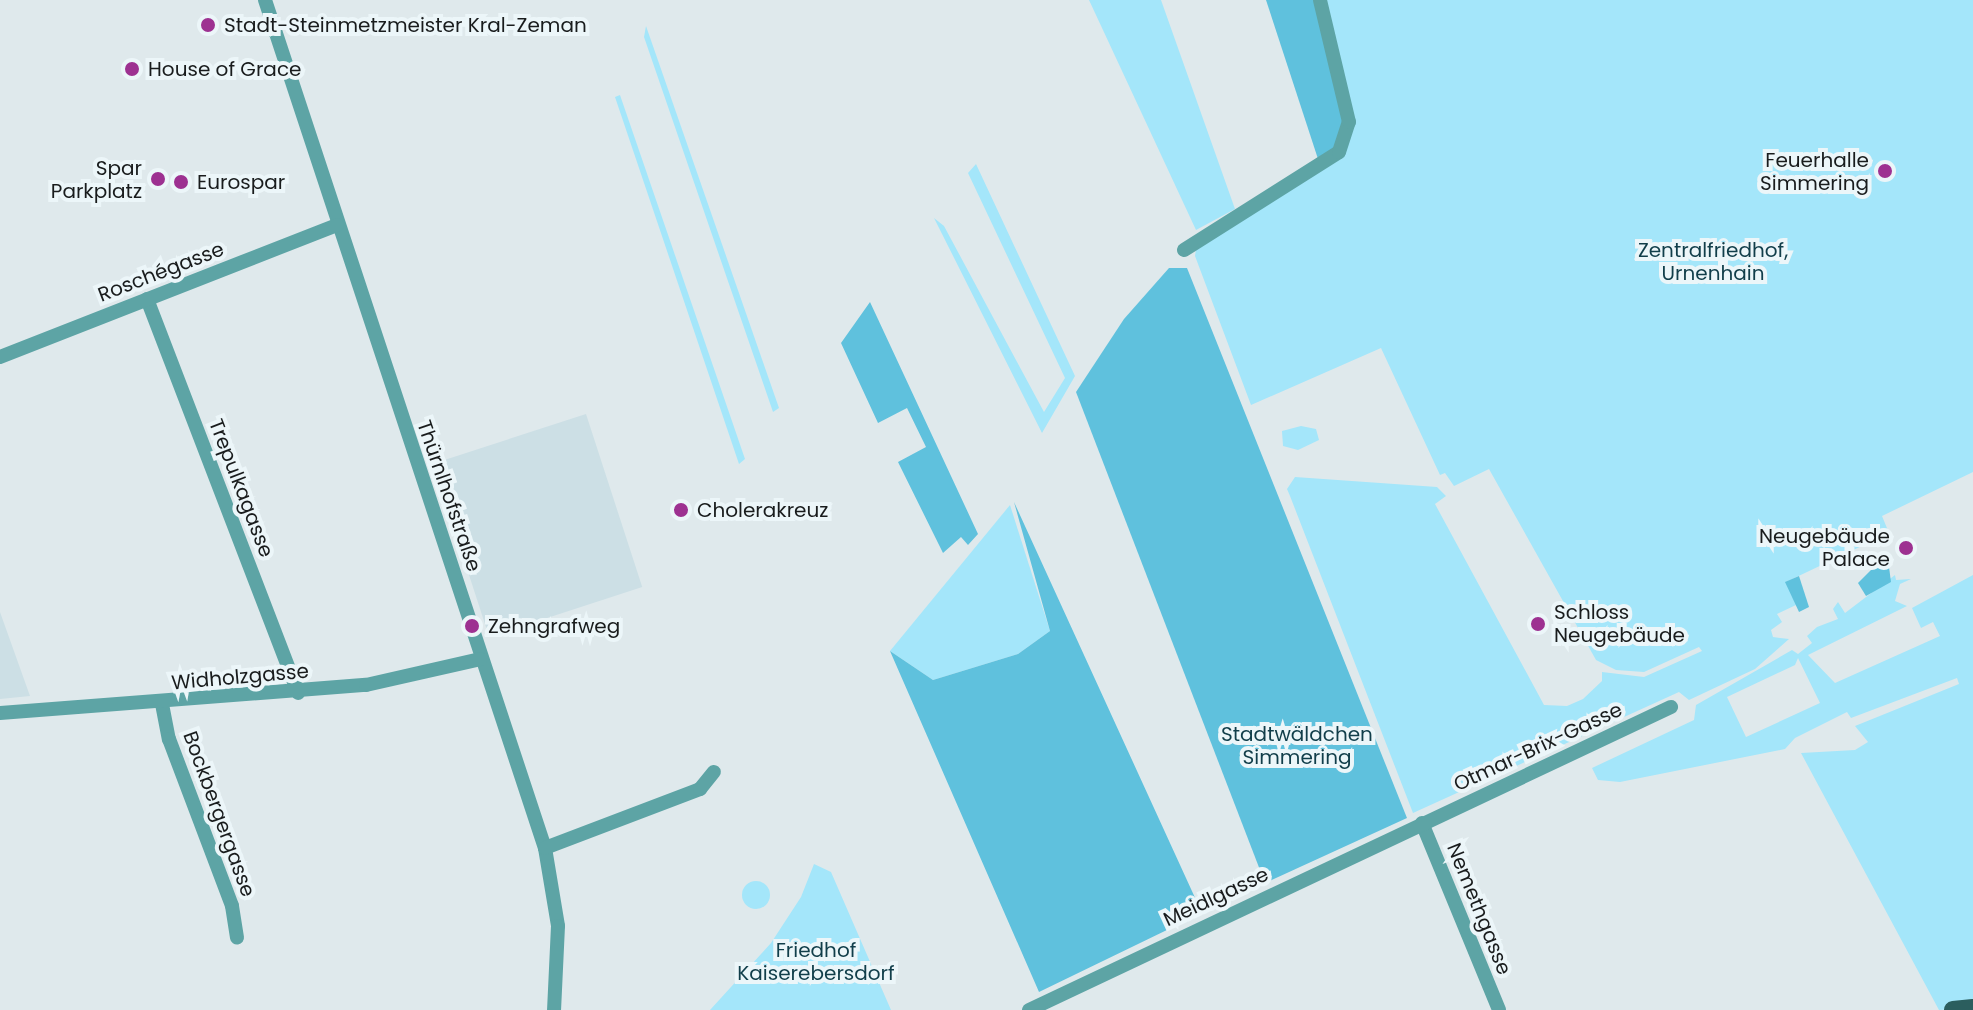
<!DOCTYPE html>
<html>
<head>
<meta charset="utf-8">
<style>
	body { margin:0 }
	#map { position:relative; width:1973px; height:1010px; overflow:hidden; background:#dfe9ec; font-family:Poppins,sans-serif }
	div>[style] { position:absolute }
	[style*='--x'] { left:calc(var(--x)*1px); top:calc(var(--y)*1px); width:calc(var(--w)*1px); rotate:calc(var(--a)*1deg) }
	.built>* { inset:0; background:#ccdfe5; transform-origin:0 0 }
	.green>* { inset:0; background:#a4e6fa }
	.round { border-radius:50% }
	.forest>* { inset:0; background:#5fc1dd }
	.minor>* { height:14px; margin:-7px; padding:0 7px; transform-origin:7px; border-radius:7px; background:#5da4a5 }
	.major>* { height:18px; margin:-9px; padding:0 9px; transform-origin:9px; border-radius:9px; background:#2b5e5e }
	.dots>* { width:22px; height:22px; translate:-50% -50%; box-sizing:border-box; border:4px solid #ecf6f9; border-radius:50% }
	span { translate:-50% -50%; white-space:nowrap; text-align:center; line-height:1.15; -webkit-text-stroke:8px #ecf6f9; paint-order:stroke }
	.poi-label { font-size:20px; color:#191c1d }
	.left { translate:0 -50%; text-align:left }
	.right { translate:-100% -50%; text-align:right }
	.park-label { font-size:20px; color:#113e4a }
	.street-label { font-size:20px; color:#191c1d }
</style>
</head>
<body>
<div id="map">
	<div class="built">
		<div style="left:586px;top:414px;width:182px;height:161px;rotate:72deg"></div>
		<div style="clip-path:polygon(0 612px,30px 696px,0 699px)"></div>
	</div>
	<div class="green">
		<div style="clip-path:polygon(1089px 0,1161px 0,1235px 209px,1196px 230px)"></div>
		<div style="clip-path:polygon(1325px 0,1973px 0,1973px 472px,1882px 516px,1889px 533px,1786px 582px,1796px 605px,1777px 614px,1782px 622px,1771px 630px,1773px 637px,1789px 639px,1755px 669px,1689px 700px,1679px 692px,1413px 813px,1290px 496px,1287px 489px,1295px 477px,1437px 487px,1446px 496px,1435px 504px,1544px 705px,1567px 706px,1583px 699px,1602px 681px,1602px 672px,1644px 677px,1702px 651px,1699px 647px,1644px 672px,1616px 670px,1596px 660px,1489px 469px,1454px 486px,1445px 473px,1440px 475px,1381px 348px,1251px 405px,1195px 256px,1196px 249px,1332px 164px)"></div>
		<div style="clip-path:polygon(646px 26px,779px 408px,773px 412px,644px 37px)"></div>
		<div style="clip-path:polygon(620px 95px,745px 459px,739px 464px,615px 97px)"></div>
		<div style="clip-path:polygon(976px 164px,1075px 376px,1042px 433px,934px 218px,944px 226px,1044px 412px,1065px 378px,968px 173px)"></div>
		<div style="clip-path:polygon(1301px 426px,1316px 429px,1319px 440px,1298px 450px,1283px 446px,1282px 431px)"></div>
		<div style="clip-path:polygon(1010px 505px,1050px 631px,1018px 654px,933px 680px,890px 651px)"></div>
		<div style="clip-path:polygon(evenodd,1895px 575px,1896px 580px,1911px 579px,1900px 584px,1895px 601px,1907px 606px,1808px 655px,1835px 683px,1940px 636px,1933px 622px,1921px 628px,1912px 608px,1973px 575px,1973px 1008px,1939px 1010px,1801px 753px,1855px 750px,1868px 742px,1855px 726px,1959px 684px,1957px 678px,1851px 718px,1847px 712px,1795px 738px,1785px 749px,1620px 782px,1598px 780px,1592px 768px,1694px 720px,1696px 705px,1792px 650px,1798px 654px,1812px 643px,1807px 636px,1817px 627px,1838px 619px,1833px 609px,1838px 602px,1845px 613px,1895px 575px,1798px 658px,1820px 703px,1746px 737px,1727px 697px,1795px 665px,1798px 658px)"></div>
		<div style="clip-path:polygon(814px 864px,831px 872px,891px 1010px,710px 1010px,771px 943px,801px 897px)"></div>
		<div class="round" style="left:742px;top:881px;width:28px;height:28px"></div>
	</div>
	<div class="forest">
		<div style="clip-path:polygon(1266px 0,1316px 0,1345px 128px,1334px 150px,1319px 162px)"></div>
		<div style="clip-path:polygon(1169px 268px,1187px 268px,1407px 818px,1265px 883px,1076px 392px,1124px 319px)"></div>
		<div style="clip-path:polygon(870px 302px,978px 534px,968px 545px,961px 537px,943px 553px,898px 462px,926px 447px,907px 408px,878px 423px,841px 343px)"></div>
		<div style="clip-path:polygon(1014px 502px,1202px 913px,1039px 992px,890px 651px,933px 680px,1018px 654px,1050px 631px)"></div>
		<div style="clip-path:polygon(1880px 561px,1889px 567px,1891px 582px,1866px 596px,1858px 583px)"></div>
		<div style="clip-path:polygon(1799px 576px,1809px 607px,1799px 612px,1785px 582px)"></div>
	</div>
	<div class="minor">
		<div style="--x:265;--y:0;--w:893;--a:71.73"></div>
		<div style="--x:545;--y:848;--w:79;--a:80.5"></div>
		<div style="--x:558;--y:926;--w:84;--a:92.7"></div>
		<div style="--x:1184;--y:250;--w:183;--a:-32.3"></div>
		<div style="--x:1339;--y:152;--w:32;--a:-72"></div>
		<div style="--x:1349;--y:122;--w:125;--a:-103.4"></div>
		<div style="--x:147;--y:299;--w:422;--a:69"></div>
		<div style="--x:0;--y:357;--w:362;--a:-21.4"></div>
		<div style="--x:162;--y:704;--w:36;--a:79"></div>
		<div style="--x:169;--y:739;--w:178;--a:69.3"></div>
		<div style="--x:232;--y:906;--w:32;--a:81"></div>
		<div style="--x:0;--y:713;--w:367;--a:-4.4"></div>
		<div style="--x:366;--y:685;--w:117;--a:-12.8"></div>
		<div style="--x:1422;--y:823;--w:202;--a:67.6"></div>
		<div style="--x:545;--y:848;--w:166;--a:-20.8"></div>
		<div style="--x:700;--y:789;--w:22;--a:-51"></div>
		<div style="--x:1029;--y:1010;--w:710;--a:-25.27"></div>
	</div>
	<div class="major">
		<div style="--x:1953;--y:1010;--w:20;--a:-6"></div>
	</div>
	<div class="dots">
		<div style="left:208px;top:25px;background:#9d3191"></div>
		<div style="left:132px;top:69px;background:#9d3191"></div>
		<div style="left:1885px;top:171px;background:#9d3191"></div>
		<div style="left:158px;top:179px;background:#9d3191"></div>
		<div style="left:181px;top:182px;background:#9d3191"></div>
		<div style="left:681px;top:510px;background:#9d3191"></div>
		<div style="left:1906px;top:548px;background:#9d3191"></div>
		<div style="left:1538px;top:624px;background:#9d3191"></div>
		<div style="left:472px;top:626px;background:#9d3191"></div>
	</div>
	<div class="poi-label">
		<span class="left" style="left:224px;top:25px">Stadt-Steinmetzmeister Kral-Zeman</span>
		<span class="left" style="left:148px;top:69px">House of Grace</span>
		<span class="right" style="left:1869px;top:172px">Feuerhalle<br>Simmering</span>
		<span class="right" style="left:142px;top:180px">Spar<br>Parkplatz</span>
		<span class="left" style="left:197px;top:182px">Eurospar</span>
		<span class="left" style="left:697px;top:510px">Cholerakreuz</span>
		<span class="right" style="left:1890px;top:548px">Neugebäude<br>Palace</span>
		<span class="left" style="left:1554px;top:624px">Schloss<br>Neugebäude</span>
		<span class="left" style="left:488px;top:626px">Zehngrafweg</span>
	</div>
	<div class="park-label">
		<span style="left:1713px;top:262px">Zentralfriedhof,<br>Urnenhain</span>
		<span style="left:1297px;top:746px">Stadtwäldchen<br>Simmering</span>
		<span style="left:816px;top:962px">Friedhof<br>Kaiserebersdorf</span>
	</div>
	<div class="street-label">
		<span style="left:161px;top:272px;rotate:-21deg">Roschégasse</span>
		<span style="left:241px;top:488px;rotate:69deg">Trepulkagasse</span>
		<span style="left:449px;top:496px;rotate:71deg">Thürnlhofstraße</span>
		<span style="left:240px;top:677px;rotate:-5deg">Widholzgasse</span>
		<span style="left:1538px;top:747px;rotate:-25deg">Otmar-Brix-Gasse</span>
		<span style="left:219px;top:814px;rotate:70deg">Bockbergergasse</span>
		<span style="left:1216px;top:897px;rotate:-25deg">Meidlgasse</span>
		<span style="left:1479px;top:909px;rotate:68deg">Nemethgasse</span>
	</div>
</div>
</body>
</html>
